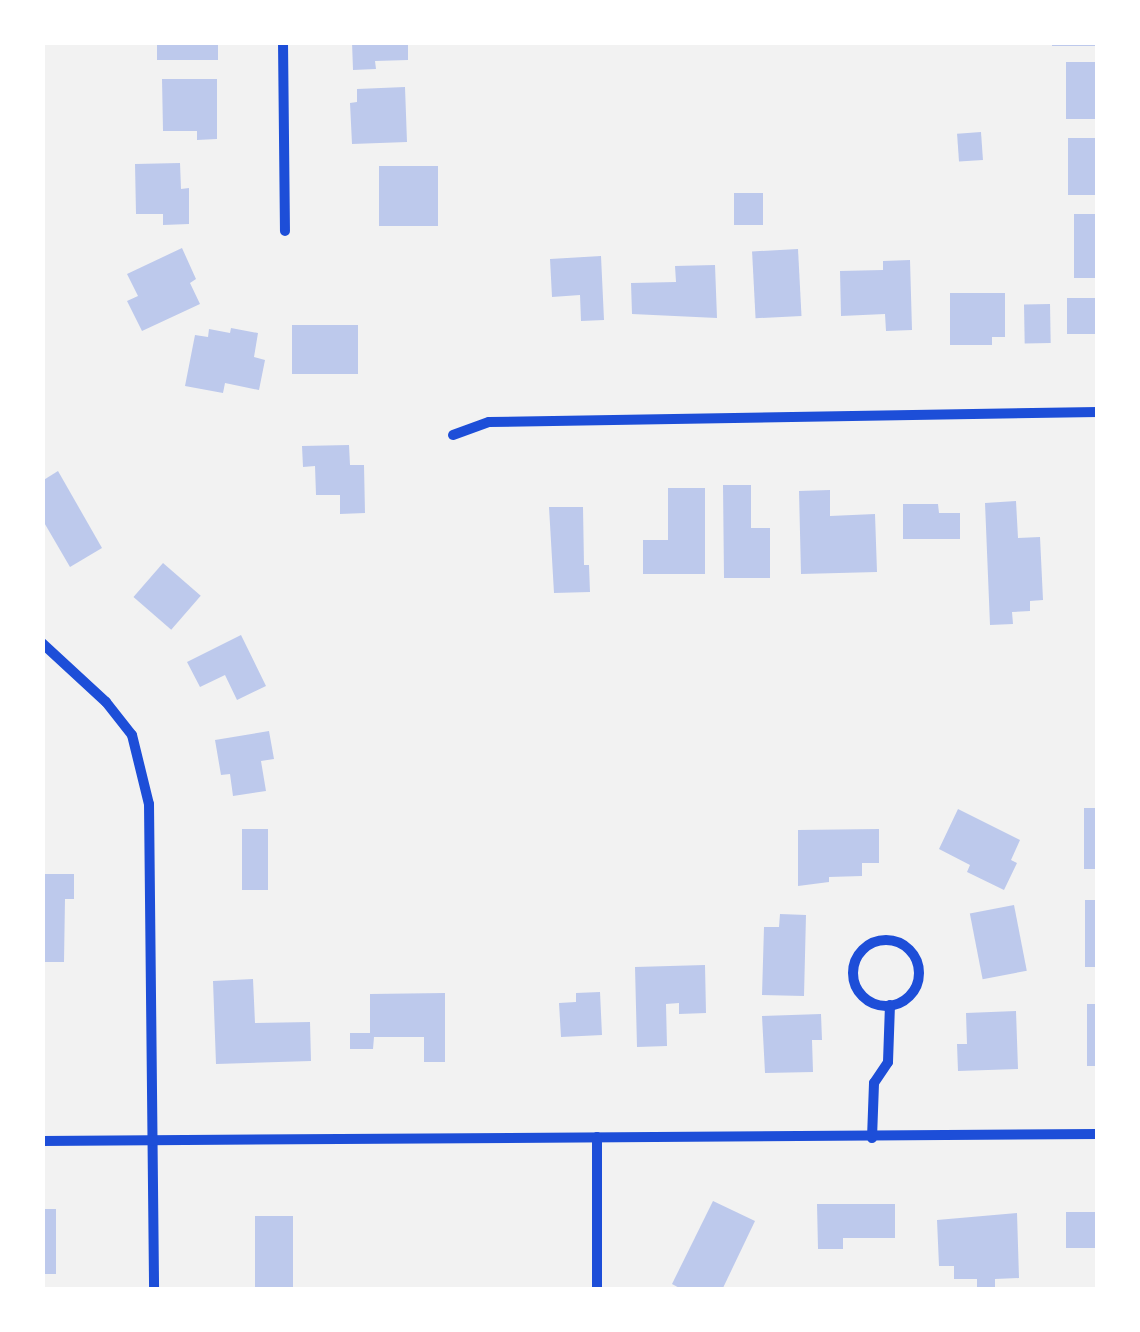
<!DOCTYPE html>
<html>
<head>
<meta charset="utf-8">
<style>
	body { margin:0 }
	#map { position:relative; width:1140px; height:1332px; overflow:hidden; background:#f2f2f2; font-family:"Varela Round",sans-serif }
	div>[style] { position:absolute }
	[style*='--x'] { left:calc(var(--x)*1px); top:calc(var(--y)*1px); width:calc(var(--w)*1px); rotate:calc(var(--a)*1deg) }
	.building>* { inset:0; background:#bdc9ec; transform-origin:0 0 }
	.minor>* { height:10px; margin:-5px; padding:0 5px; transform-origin:5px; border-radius:5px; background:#1d4ed8 }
	.minor>.ring { margin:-5px; padding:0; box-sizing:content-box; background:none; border:10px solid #1d4ed8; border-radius:50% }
	span { translate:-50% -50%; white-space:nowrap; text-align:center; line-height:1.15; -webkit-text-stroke:8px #fff; paint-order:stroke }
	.frame { position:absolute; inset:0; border:45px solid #fff; pointer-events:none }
</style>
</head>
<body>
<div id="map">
	<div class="building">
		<div style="left:157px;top:42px;width:61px;height:18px"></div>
		<div style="clip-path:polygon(352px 42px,408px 42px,408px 60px,375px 61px,376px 69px,353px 70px)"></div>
		<div style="left:1052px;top:42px;width:46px;height:4px"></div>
		<div style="left:1066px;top:62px;width:32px;height:57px"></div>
		<div style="clip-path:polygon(162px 79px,217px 79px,217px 139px,197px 140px,197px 131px,163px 131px)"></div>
		<div style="clip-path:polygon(405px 87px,407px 142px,352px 144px,350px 103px,357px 102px,357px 89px)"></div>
		<div style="left:981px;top:132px;width:28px;height:24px;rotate:86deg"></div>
		<div style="left:1068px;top:138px;width:30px;height:57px"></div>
		<div style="clip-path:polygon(180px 163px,181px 189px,189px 188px,189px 224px,163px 225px,163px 214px,136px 214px,135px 164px)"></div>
		<div style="left:379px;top:166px;width:59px;height:60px"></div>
		<div style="left:734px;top:193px;width:29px;height:32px"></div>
		<div style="left:1098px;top:214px;width:64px;height:24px;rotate:90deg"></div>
		<div style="clip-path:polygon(182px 248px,196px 279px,190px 283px,200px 304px,142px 331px,127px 301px,138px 296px,127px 274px)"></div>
		<div style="left:798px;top:249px;width:67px;height:46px;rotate:87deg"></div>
		<div style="clip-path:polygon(601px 256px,604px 320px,581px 321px,580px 295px,552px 297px,550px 259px)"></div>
		<div style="clip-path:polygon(910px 260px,912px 330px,886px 331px,885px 314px,841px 316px,840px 271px,883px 270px,883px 261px)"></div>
		<div style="clip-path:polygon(715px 265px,717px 318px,632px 314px,631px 283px,676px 282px,675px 266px)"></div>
		<div style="clip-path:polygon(950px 293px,1005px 293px,1005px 337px,992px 337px,992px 345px,950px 345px)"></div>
		<div style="left:1098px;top:298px;width:36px;height:31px;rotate:90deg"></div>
		<div style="left:1050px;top:304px;width:39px;height:26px;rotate:89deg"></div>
		<div style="left:358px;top:325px;width:49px;height:66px;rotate:90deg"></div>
		<div style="clip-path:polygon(231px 328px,258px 333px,254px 357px,265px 360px,259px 390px,225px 383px,223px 393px,185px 386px,195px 335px,208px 337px,209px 329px,230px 333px)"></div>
		<div style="clip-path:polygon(349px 445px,350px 465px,364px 465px,365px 513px,340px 514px,340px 495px,316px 495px,315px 466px,303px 467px,302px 446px)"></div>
		<div style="clip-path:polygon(58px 471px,102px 548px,70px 567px,42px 519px,42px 481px)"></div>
		<div style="clip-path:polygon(723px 485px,751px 485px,751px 528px,770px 528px,770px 578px,724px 578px)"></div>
		<div style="clip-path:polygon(668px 488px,705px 488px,705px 574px,643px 574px,643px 540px,668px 540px)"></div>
		<div style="clip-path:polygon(830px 490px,830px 516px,875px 514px,877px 572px,801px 574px,799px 491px)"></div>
		<div style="clip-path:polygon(1016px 501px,1018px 538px,1040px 537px,1043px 600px,1030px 601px,1030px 611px,1012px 612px,1013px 624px,990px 625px,985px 503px)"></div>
		<div style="clip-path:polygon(903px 504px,938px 504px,939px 513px,960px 513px,960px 539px,903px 539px)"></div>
		<div style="clip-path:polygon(549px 507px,583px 507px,584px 565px,589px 565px,590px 592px,554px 593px)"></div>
		<div style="left:163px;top:563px;width:50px;height:45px;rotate:41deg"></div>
		<div style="clip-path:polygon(241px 635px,266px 686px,237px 700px,225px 675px,200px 687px,187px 662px)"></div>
		<div style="clip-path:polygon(269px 731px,274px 759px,261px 761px,266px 791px,233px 796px,230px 774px,221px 775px,215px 740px)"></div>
		<div style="left:1084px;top:808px;width:14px;height:61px"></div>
		<div style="clip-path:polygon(958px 809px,1020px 840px,1011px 860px,1017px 863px,1004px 890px,967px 872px,970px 865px,939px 849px)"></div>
		<div style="left:242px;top:829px;width:26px;height:61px"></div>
		<div style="clip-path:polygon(879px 829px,879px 863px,862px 863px,862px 876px,829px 877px,829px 882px,798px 886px,798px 830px)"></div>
		<div style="clip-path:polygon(42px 874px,74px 874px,74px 899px,65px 899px,64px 962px,42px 962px)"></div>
		<div style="left:1085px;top:900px;width:13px;height:67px"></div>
		<div style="left:1014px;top:905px;width:67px;height:45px;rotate:79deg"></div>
		<div style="clip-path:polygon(780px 914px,806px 915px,804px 996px,762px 995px,764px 927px,779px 927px)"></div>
		<div style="clip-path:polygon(705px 965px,706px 1013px,679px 1014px,679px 1003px,666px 1004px,667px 1046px,637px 1047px,635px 967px)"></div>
		<div style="clip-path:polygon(253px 979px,255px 1023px,310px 1022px,311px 1061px,216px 1064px,213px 981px)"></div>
		<div style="clip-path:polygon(600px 992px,602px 1035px,561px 1037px,559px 1003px,576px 1002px,576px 993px)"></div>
		<div style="clip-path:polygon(445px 993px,445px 1062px,424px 1062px,424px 1037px,374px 1037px,373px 1049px,350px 1049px,350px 1033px,370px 1033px,370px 994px)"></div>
		<div style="left:1087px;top:1004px;width:11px;height:62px"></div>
		<div style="clip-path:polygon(1016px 1011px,1018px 1069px,958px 1071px,957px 1044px,967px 1044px,966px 1013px)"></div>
		<div style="clip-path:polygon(821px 1014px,822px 1040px,812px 1040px,813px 1072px,765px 1073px,762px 1016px)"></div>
		<div style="clip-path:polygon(713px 1201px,755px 1221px,722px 1290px,683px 1290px,672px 1284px)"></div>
		<div style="clip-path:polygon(817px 1204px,895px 1204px,895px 1238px,843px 1238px,843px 1249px,818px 1249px)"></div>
		<div style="left:42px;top:1209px;width:14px;height:65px"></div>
		<div style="left:1098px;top:1212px;width:36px;height:32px;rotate:90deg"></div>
		<div style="clip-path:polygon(1017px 1213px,1019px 1278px,995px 1279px,995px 1290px,977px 1290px,977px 1279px,954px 1279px,954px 1266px,939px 1266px,937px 1220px)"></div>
		<div style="left:255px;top:1216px;width:38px;height:74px"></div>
	</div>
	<div class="minor">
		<div style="--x:283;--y:42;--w:189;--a:89.4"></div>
		<div style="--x:453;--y:435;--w:38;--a:-20"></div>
		<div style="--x:489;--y:422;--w:609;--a:-0.94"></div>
		<div style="--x:42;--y:643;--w:87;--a:42.7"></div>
		<div style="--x:106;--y:702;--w:42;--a:51.8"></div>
		<div style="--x:132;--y:735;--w:71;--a:76.2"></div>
		<div style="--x:149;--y:804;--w:486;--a:89.4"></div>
		<div class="ring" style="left:853px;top:940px;width:56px;height:56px"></div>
		<div style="--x:872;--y:1138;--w:55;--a:-87.9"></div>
		<div style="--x:874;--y:1083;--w:25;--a:-56"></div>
		<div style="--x:888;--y:1062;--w:57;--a:-88"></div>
		<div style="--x:42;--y:1141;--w:1056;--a:-0.38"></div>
		<div style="--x:597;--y:1290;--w:153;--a:-90"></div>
	</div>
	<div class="frame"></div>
</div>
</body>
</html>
